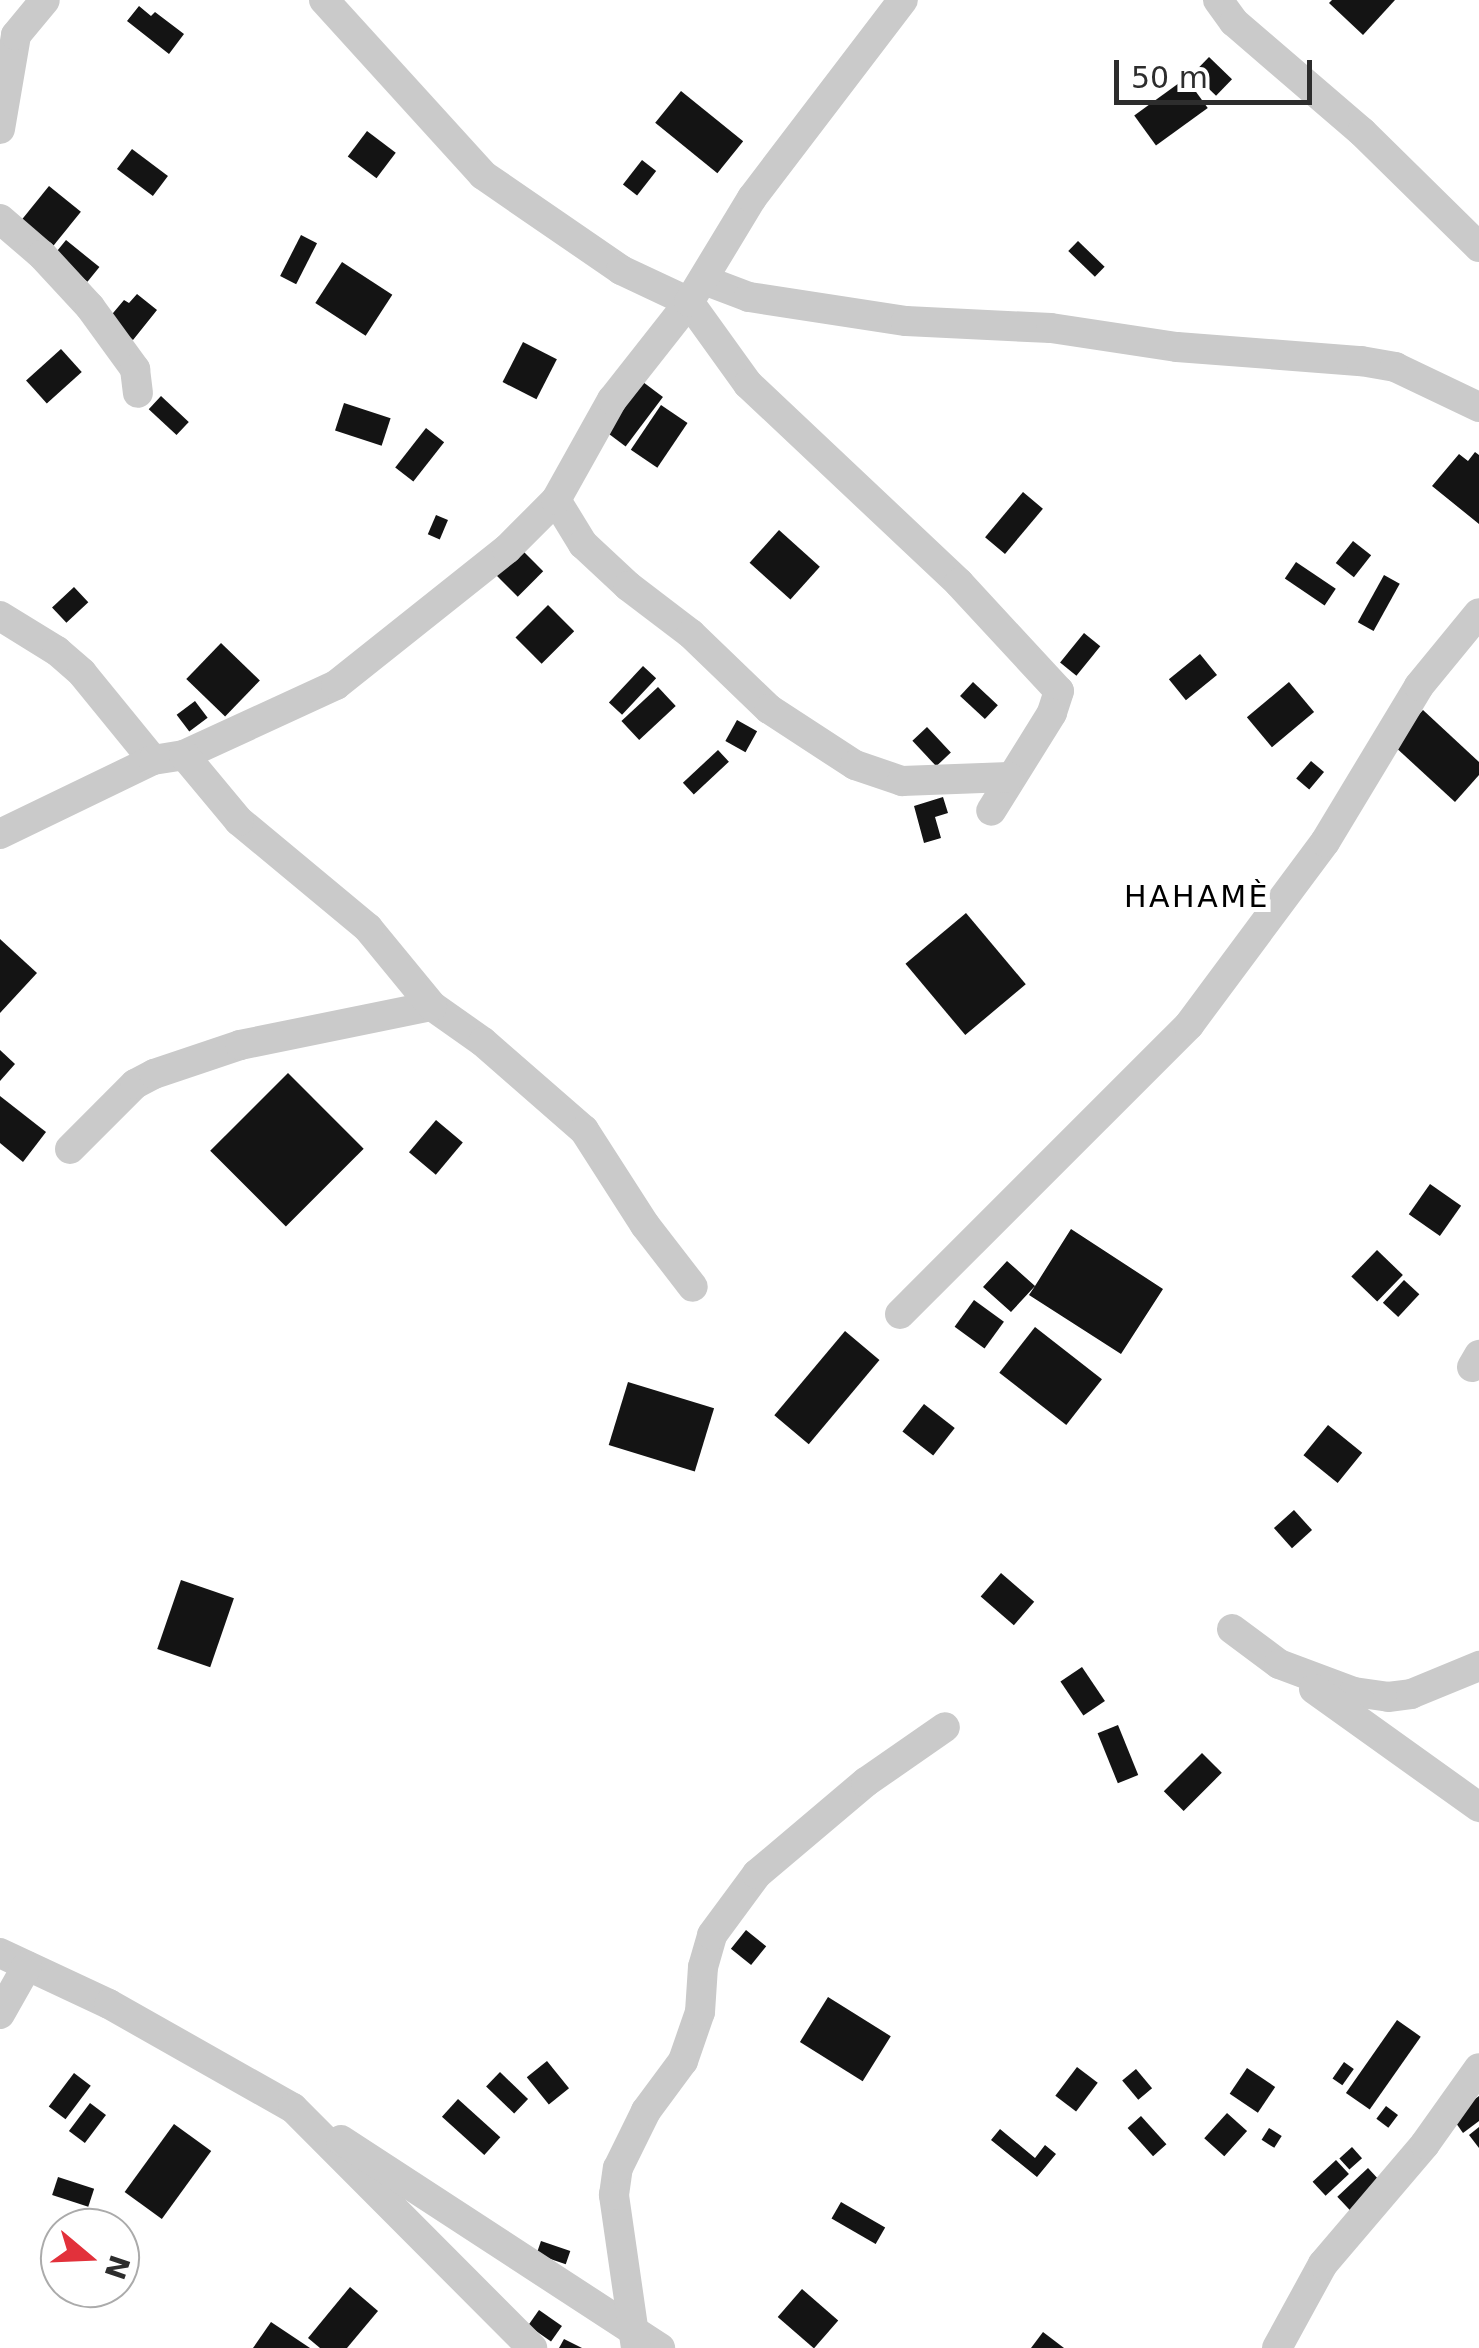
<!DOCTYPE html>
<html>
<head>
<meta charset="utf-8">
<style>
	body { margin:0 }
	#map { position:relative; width:1479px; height:2348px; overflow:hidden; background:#fff; font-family:"DejaVu Sans",sans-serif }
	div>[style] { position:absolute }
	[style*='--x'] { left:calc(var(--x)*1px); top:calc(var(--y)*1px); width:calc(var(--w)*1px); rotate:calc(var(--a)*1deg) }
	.building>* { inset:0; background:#141414; transform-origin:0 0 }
	.minor>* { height:30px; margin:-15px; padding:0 15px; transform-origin:15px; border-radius:15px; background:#cacaca }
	span { translate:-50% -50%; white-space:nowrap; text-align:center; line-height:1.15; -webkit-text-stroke:10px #fff; paint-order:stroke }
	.quarter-label { font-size:30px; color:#000; letter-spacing:2.5px }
	.north { position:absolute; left:40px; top:2208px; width:100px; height:100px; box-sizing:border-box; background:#fff; border:2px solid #ababab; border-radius:50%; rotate:109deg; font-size:28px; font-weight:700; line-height:40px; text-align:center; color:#2d2d2d }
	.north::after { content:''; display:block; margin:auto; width:35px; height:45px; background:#e2313b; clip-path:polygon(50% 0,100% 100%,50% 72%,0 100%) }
	.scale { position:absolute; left:1114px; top:60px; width:198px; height:45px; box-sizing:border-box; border:5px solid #2d2d2d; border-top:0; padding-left:12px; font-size:30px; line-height:35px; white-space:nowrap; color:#2d2d2d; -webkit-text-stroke:8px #fff; paint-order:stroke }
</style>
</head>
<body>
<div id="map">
	<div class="building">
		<div style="clip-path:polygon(1332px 0,1395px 0,1363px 35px,1329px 3px)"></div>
		<div style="clip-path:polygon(139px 6px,151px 16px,155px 12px,184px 34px,169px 54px,127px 21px)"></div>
		<div style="left:1209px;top:57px;width:32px;height:23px;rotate:44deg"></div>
		<div style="left:1186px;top:78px;width:37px;height:64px;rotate:54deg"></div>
		<div style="left:681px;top:91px;width:80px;height:41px;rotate:39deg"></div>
		<div style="left:367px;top:131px;width:36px;height:32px;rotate:37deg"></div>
		<div style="left:132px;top:149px;width:45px;height:25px;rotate:37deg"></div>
		<div style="left:642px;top:160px;width:18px;height:31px;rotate:38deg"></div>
		<div style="left:49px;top:186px;width:41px;height:44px;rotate:39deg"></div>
		<div style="left:301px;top:235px;width:18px;height:46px;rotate:27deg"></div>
		<div style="left:66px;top:240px;width:43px;height:19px;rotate:39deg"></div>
		<div style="left:1078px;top:241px;width:37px;height:14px;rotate:44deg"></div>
		<div style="left:342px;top:262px;width:60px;height:49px;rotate:33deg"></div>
		<div style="clip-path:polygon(137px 294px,157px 310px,133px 340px,108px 319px,124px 300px,129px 303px)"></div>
		<div style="left:523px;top:342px;width:38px;height:45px;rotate:27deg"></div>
		<div style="left:61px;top:349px;width:31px;height:47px;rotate:48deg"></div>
		<div style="left:639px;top:379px;width:30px;height:62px;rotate:37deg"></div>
		<div style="left:161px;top:396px;width:38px;height:18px;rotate:43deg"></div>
		<div style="left:344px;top:403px;width:49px;height:29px;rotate:18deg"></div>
		<div style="left:661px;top:405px;width:32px;height:54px;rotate:34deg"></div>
		<div style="left:426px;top:428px;width:23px;height:50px;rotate:38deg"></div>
		<div style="clip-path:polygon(1475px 452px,1479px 455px,1479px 524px,1432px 486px,1459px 454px,1468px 461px)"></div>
		<div style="left:1023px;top:492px;width:26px;height:59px;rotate:40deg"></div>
		<div style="left:436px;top:515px;width:13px;height:21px;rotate:23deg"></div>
		<div style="left:779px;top:530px;width:55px;height:44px;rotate:42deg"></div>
		<div style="left:1353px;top:541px;width:23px;height:28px;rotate:38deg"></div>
		<div style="left:522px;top:550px;width:30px;height:36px;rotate:45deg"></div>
		<div style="left:1296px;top:562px;width:48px;height:20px;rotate:34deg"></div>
		<div style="left:1384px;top:575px;width:18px;height:54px;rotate:29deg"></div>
		<div style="left:74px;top:587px;width:21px;height:30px;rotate:47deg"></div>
		<div style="left:548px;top:605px;width:37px;height:46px;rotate:45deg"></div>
		<div style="left:1084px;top:633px;width:21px;height:38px;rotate:39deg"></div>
		<div style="left:221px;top:643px;width:54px;height:50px;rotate:44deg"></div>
		<div style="left:1200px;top:654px;width:27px;height:40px;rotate:51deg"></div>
		<div style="left:643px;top:666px;width:18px;height:50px;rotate:43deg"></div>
		<div style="left:973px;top:682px;width:34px;height:19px;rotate:43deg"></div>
		<div style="left:1289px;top:682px;width:39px;height:55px;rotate:50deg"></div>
		<div style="left:658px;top:687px;width:26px;height:50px;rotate:47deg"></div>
		<div style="left:195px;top:701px;width:21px;height:23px;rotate:53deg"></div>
		<div style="clip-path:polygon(1423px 710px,1479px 762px,1479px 775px,1455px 802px,1392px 744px)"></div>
		<div style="left:737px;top:720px;width:23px;height:24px;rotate:29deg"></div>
		<div style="left:927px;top:727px;width:35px;height:20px;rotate:47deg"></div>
		<div style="left:718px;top:750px;width:16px;height:48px;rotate:47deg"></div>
		<div style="left:1311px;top:761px;width:17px;height:23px;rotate:40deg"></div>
		<div style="clip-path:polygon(943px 797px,948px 813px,935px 817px,941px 838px,924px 843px,914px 806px)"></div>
		<div style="left:966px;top:913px;width:93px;height:79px;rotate:50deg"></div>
		<div style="clip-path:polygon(0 939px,37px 973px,0 1013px)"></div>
		<div style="clip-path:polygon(0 1050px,15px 1064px,0 1081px)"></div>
		<div style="left:288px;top:1073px;width:107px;height:110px;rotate:45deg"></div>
		<div style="clip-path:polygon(0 1096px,46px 1132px,23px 1162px,0 1143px)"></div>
		<div style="left:436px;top:1120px;width:35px;height:42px;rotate:40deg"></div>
		<div style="left:1430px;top:1184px;width:38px;height:37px;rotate:35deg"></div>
		<div style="clip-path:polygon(1071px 1229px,1163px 1289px,1121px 1354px,1029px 1295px,1035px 1286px,1011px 1312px,983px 1287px,1007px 1261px,1035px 1286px)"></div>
		<div style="left:1377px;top:1250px;width:36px;height:37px;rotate:44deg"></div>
		<div style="left:1404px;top:1280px;width:21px;height:31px;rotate:43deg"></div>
		<div style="left:974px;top:1300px;width:37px;height:33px;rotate:36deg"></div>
		<div style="left:1035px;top:1327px;width:85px;height:58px;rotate:38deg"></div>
		<div style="left:845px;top:1331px;width:45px;height:110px;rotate:40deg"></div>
		<div style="left:628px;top:1382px;width:90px;height:66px;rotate:17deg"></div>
		<div style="left:924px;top:1404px;width:39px;height:35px;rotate:38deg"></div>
		<div style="left:1328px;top:1425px;width:44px;height:39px;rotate:39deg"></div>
		<div style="left:1294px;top:1510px;width:27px;height:27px;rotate:48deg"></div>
		<div style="left:1001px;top:1573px;width:44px;height:31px;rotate:41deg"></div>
		<div style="left:181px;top:1580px;width:56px;height:73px;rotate:19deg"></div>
		<div style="left:1082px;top:1667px;width:41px;height:26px;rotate:56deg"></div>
		<div style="left:1118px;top:1725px;width:54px;height:22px;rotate:68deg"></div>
		<div style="left:1202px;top:1753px;width:28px;height:54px;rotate:45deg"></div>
		<div style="left:746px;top:1930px;width:26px;height:24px;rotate:39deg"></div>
		<div style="left:828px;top:1997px;width:74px;height:53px;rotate:32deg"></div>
		<div style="left:1397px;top:2020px;width:29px;height:89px;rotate:35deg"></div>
		<div style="left:547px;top:2061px;width:35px;height:26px;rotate:51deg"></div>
		<div style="left:1344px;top:2062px;width:12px;height:20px;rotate:35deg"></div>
		<div style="left:1077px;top:2067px;width:26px;height:36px;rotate:37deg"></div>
		<div style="left:1247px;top:2068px;width:34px;height:31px;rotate:34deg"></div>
		<div style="left:1136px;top:2069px;width:25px;height:18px;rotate:50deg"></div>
		<div style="left:500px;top:2072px;width:39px;height:20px;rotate:44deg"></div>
		<div style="left:74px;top:2073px;width:21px;height:42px;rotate:37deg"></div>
		<div style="clip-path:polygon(1479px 2096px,1479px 2121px,1463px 2133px,1451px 2116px)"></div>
		<div style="left:458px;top:2099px;width:57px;height:24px;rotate:42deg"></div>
		<div style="left:90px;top:2103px;width:20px;height:35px;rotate:37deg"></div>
		<div style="left:1386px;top:2106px;width:15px;height:16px;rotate:37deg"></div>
		<div style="left:1227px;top:2113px;width:27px;height:34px;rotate:42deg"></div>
		<div style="left:1141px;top:2116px;width:38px;height:18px;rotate:48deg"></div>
		<div style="left:174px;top:2124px;width:46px;height:84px;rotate:36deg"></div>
		<div style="clip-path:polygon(1479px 2127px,1479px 2148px,1469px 2135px)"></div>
		<div style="left:1269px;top:2128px;width:15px;height:14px;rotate:32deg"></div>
		<div style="clip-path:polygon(1000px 2129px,1035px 2158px,1045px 2145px,1056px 2154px,1037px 2177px,991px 2140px)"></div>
		<div style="left:1352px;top:2147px;width:15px;height:17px;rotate:48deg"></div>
		<div style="left:1336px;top:2160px;width:19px;height:32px;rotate:47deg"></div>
		<div style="left:1368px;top:2168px;width:19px;height:42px;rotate:47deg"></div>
		<div style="left:58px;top:2177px;width:38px;height:19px;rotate:18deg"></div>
		<div style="left:841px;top:2202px;width:51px;height:19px;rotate:30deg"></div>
		<div style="left:541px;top:2241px;width:31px;height:14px;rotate:19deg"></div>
		<div style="clip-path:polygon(350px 2287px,378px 2311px,347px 2348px,320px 2348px,308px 2338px)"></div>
		<div style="left:802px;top:2289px;width:48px;height:37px;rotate:41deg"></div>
		<div style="left:539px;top:2310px;width:28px;height:19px;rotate:35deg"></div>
		<div style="clip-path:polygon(271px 2322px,310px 2348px,253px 2348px)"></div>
		<div style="clip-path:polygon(1043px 2332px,1064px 2348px,1031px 2348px)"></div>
		<div style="clip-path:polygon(564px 2339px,582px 2348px,559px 2348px)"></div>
	</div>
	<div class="minor">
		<div style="--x:324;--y:0;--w:236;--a:47.7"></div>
		<div style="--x:483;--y:175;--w:168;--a:34.5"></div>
		<div style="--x:621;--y:270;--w:75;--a:25.2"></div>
		<div style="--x:689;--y:302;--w:101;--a:54.3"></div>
		<div style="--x:748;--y:384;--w:290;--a:43.3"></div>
		<div style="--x:959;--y:583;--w:147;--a:47.2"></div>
		<div style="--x:1059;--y:691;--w:23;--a:108"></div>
		<div style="--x:1052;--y:713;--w:115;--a:121.9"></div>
		<div style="--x:1218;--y:0;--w:27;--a:54"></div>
		<div style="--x:1234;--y:22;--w:169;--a:40.7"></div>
		<div style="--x:1362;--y:132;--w:164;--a:44.5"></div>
		<div style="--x:0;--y:129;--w:95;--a:-80.3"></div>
		<div style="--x:16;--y:35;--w:45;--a:-50.4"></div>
		<div style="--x:0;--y:219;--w:55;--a:40.6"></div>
		<div style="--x:42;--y:255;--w:71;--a:47.3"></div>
		<div style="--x:90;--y:307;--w:77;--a:54"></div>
		<div style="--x:135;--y:369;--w:24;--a:83"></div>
		<div style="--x:704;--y:280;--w:48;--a:20.7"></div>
		<div style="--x:749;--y:297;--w:159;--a:8.7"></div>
		<div style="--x:906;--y:321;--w:145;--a:2.8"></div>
		<div style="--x:1051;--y:328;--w:127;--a:8.6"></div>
		<div style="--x:1177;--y:347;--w:185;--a:4.4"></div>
		<div style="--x:1361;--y:361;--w:35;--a:10"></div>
		<div style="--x:1395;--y:367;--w:93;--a:25.5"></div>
		<div style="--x:556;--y:500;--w:52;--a:58.5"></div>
		<div style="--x:583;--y:544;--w:62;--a:43"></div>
		<div style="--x:628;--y:586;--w:79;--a:37.3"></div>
		<div style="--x:691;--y:634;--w:108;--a:43.9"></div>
		<div style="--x:769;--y:709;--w:103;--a:33.1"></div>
		<div style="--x:855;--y:765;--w:50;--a:18.8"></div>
		<div style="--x:902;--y:781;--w:107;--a:-2.1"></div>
		<div style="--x:0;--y:616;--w:67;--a:31.6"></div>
		<div style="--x:57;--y:651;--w:33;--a:41"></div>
		<div style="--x:82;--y:673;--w:112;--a:50.8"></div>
		<div style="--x:0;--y:834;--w:170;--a:-25.8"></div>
		<div style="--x:153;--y:760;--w:31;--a:-9"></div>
		<div style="--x:184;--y:755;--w:167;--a:-24.7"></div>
		<div style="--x:336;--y:685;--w:218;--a:-38.5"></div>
		<div style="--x:507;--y:549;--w:69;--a:-45"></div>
		<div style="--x:556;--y:500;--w:115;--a:-60.8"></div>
		<div style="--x:612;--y:400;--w:125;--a:-51.8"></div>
		<div style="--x:689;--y:302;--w:122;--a:-58.8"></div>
		<div style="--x:752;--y:198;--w:249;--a:-52.7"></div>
		<div style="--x:432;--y:1006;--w:62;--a:35.2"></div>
		<div style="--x:483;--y:1042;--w:134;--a:41.1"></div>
		<div style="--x:584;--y:1130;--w:113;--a:57.3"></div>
		<div style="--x:645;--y:1225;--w:78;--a:52.3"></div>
		<div style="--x:70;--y:1149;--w:92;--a:-45"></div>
		<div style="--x:135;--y:1084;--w:21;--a:-28"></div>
		<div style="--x:154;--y:1074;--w:91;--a:-18.6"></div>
		<div style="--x:240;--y:1045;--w:196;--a:-11.5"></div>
		<div style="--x:432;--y:1006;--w:101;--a:-129.4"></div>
		<div style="--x:368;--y:928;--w:168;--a:-140.3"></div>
		<div style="--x:239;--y:821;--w:86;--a:-129.8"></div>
		<div style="--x:900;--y:1314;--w:409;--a:-45"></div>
		<div style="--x:1189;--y:1025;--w:228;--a:-53.4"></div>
		<div style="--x:1325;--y:842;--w:182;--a:-58.9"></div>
		<div style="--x:1419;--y:686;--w:94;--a:-50.6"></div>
		<div style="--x:1472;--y:1367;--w:14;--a:-60"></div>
		<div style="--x:1232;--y:1629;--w:59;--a:36.7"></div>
		<div style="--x:1279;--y:1664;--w:80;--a:20.5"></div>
		<div style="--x:1354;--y:1692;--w:34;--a:8"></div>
		<div style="--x:1388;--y:1697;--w:23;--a:-7"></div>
		<div style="--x:1411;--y:1694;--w:74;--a:-22.4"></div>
		<div style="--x:1314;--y:1689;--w:203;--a:35.6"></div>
		<div style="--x:0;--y:1953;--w:120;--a:25.1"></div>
		<div style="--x:109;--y:2004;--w:211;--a:29.5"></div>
		<div style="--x:293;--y:2108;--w:339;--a:45.1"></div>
		<div style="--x:0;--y:2014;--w:55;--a:-60.6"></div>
		<div style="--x:341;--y:2140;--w:381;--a:33.1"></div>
		<div style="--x:636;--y:2348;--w:155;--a:-98.2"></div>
		<div style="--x:614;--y:2195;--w:27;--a:-82"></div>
		<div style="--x:618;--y:2168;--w:64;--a:-63.8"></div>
		<div style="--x:646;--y:2111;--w:62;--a:-53.5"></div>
		<div style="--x:683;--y:2061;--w:52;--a:-70.9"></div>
		<div style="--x:700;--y:2012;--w:45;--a:-86.2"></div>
		<div style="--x:703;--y:1967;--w:33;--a:-74"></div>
		<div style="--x:712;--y:1935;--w:76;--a:-53.6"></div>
		<div style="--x:757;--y:1874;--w:143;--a:-40.2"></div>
		<div style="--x:866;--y:1782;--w:96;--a:-34.8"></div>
		<div style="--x:1277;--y:2348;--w:96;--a:-61.3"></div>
		<div style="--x:1323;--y:2264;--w:157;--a:-49.6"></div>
		<div style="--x:1425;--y:2144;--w:93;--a:-54.6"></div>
	</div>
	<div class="quarter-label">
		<span style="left:1197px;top:897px">HAHAMÈ</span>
	</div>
	<div class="north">N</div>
	<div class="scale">50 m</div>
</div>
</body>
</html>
